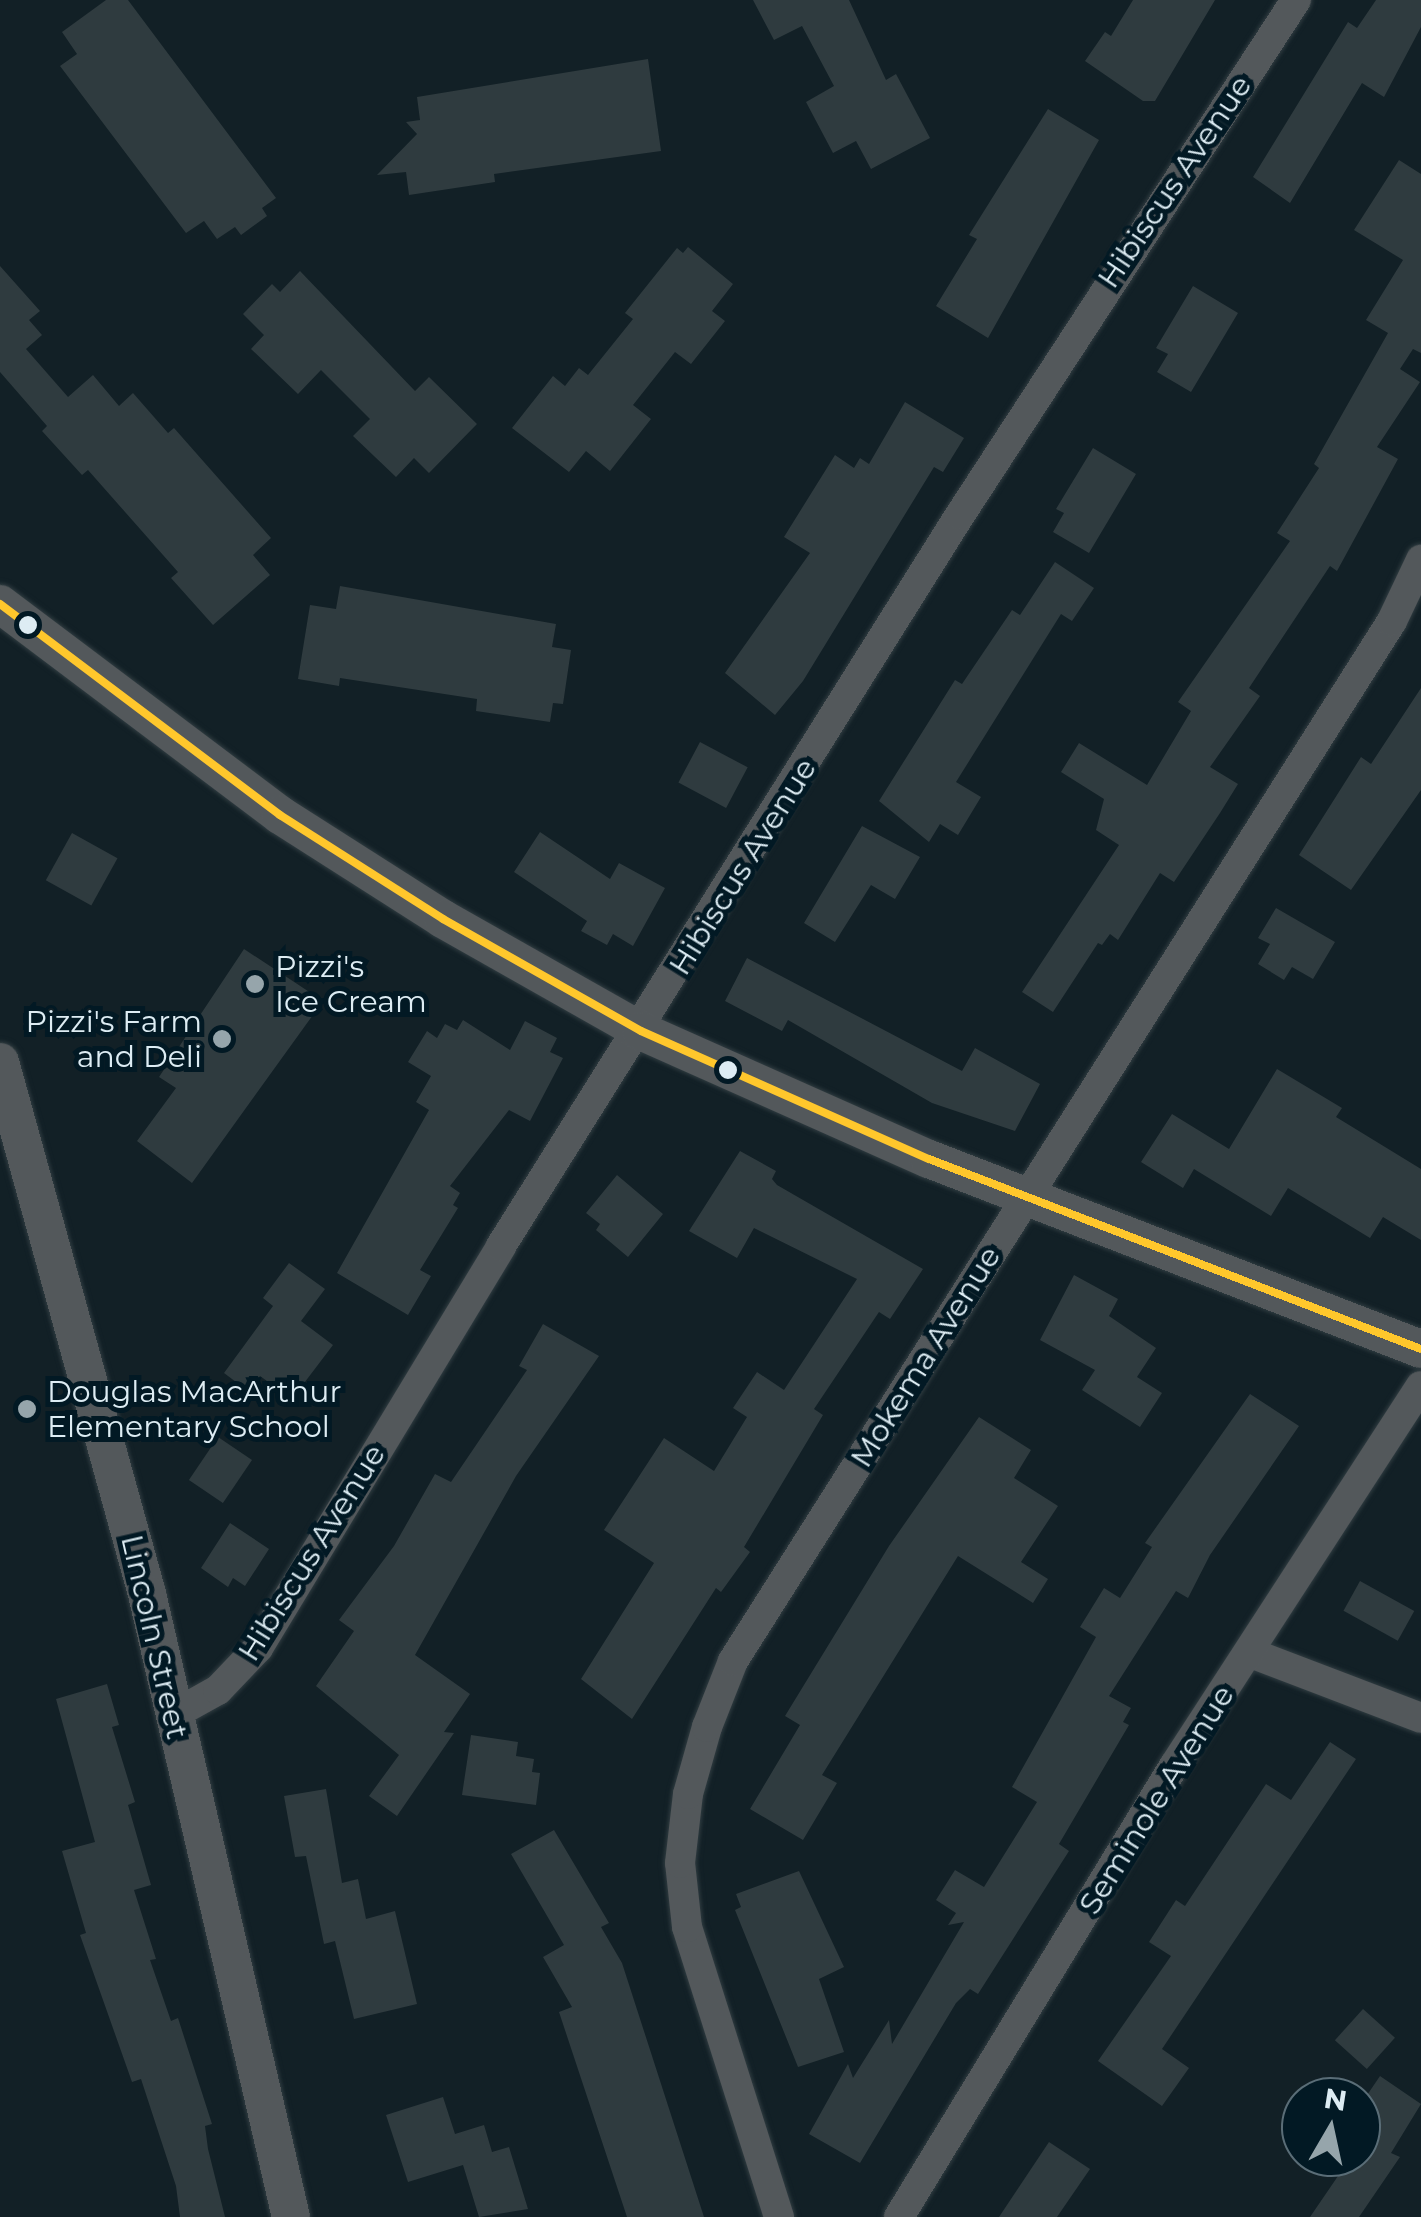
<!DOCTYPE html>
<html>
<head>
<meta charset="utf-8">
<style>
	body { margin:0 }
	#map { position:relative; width:1421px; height:2217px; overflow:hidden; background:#122026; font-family:Montserrat,sans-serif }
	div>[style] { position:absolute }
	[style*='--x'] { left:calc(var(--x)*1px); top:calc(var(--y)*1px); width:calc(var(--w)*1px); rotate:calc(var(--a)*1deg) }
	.building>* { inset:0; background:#2f3b3f; transform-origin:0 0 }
	.roads { filter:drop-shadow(0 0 2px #303c41) drop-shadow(0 0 2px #303c41) }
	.minor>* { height:30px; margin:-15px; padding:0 15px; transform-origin:15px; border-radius:15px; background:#53585b }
	.tertiary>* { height:38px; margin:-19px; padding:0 19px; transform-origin:19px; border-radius:19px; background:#53585b }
	.bus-1>* { height:8px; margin:-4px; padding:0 4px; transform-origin:4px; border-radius:4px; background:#ffc72c }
	.dots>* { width:28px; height:28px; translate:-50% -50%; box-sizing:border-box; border:5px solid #021924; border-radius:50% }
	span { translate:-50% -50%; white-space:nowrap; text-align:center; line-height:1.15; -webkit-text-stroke:10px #021924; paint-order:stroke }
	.street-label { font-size:30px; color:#ddecf3 }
	.poi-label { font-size:30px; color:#ddecf3 }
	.left { translate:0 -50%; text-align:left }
	.right { translate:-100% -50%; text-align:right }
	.north { position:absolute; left:1281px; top:2077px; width:100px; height:100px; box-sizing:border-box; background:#021924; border:2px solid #5a6d77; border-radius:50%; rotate:9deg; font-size:28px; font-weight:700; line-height:40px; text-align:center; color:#ddecf3 }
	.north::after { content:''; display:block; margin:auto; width:35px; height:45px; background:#96a5ab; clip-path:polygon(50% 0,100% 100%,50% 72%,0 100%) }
</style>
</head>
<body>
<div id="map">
	<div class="building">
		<div style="clip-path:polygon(106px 0,128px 0,276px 198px,262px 208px,267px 216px,241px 235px,235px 227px,217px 239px,204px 221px,186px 233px,60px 66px,77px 54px,62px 32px)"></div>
		<div style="clip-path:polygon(753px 0,849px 0,886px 80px,896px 74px,930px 138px,871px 169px,856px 141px,833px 153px,806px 102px,834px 86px,802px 26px,774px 40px)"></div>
		<div style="clip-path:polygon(1133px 0,1215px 0,1155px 101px,1143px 101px,1085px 61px,1105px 32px,1111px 36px)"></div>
		<div style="clip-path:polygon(1376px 0,1421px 0,1421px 27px,1384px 97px,1362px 83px,1290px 203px,1253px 177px,1348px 22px,1357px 28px)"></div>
		<div style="clip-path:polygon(648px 59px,661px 151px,494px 174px,495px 182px,409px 195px,406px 172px,377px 175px,417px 134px,406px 122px,420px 120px,417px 97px)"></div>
		<div style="clip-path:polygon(1048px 109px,1099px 140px,988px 338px,936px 306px,977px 239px,969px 235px)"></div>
		<div style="clip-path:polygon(1399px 160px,1421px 174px,1421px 353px,1413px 349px,1400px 369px,1420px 382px,1377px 447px,1398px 459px,1337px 571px,1330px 566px,1249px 688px,1260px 696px,1210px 767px,1238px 784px,1220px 813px,1174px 882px,1160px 873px,1118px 940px,1110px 934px,1102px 945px,1098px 943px,1053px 1012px,1022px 992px,1119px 845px,1096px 830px,1104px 799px,1061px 772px,1079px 743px,1147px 785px,1191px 711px,1178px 702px,1290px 541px,1277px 533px,1319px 468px,1314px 464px,1388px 333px,1366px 320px,1403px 260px,1354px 230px)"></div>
		<div style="clip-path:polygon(688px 247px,733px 284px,712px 311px,725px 321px,691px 364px,675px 352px,633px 405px,651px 419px,610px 471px,586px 451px,569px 472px,512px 428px,553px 376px,565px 386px,579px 368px,588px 375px,633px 319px,625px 313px,677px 248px,683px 253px)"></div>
		<div style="clip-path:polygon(0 266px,40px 311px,29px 320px,42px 335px,26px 349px,68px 397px,93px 375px,119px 406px,133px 393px,168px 433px,174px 428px,271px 538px,253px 555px,270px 575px,213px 625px,171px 578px,178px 572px,88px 470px,82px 475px,42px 431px,47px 426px,0 372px)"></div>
		<div style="clip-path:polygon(300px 271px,415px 391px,429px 377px,477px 424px,429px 473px,414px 458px,396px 477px,353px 436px,370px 419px,321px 370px,298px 394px,251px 349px,264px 335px,243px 314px,272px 284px,280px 292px)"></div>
		<div style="clip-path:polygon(1193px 286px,1238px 313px,1191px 392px,1157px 372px,1168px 354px,1156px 348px)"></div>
		<div style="clip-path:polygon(905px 402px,964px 438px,943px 472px,934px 467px,803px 681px,775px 715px,725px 673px,810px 553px,784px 537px,835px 455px,854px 468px,860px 458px,869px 464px)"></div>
		<div style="clip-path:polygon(1093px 448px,1136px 474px,1089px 553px,1053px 532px,1064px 513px,1056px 509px)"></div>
		<div style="clip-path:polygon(1055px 562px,1094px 588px,1072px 621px,1061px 614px,956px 782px,981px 797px,958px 835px,940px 824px,929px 842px,879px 801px,955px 680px,962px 684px,1012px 610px,1020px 615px)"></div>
		<div style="clip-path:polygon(340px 586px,556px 624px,552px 647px,571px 650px,563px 704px,553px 703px,550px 722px,476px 711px,477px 699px,340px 678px,339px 686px,298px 679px,310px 605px,336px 609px)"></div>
		<div style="clip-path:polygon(1421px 688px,1421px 790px,1351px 890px,1299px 855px,1361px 757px,1371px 764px)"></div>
		<div style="left:700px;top:742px;width:54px;height:46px;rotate:28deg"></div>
		<div style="clip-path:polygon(862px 826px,920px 857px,895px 899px,871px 885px,835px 942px,804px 923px)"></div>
		<div style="clip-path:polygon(540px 832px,610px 879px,619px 863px,665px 888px,633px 946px,613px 934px,607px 945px,581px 931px,587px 921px,514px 872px)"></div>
		<div style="left:72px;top:833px;width:52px;height:54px;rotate:29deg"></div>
		<div style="clip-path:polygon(1276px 908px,1335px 942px,1313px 979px,1292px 967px,1284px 980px,1258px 964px,1270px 944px,1258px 938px)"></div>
		<div style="clip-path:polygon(244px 949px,323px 1001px,192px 1183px,137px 1141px,176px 1088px,159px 1077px)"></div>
		<div style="clip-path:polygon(747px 958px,962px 1071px,975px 1048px,1040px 1084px,1015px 1131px,932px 1103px,788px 1020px,782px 1031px,725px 1001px)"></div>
		<div style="clip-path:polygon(463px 1020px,510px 1050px,525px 1021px,557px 1038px,550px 1052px,563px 1058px,530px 1121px,509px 1110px,450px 1186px,460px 1193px,453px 1205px,458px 1208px,420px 1270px,431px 1276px,408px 1315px,337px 1273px,429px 1110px,416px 1102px,431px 1076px,408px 1062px,427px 1031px,437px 1038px,445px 1024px,457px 1030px)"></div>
		<div style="clip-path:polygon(1277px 1069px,1342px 1108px,1336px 1117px,1421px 1169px,1421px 1240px,1383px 1217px,1370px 1238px,1288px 1188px,1271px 1216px,1194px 1169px,1183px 1188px,1141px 1162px,1172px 1114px,1229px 1149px)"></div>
		<div style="clip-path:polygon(740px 1151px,776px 1171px,772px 1179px,777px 1185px,923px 1269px,890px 1319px,879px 1312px,814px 1409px,823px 1415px,744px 1547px,750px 1552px,721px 1592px,716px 1588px,632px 1719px,581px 1679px,654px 1563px,604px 1530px,664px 1438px,714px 1471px,747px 1417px,733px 1408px,757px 1372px,784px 1390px,857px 1279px,754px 1228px,737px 1258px,689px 1231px)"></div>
		<div style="clip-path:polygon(617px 1175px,663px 1214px,628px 1257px,596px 1230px,600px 1224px,586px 1213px)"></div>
		<div style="clip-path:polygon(289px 1263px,325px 1289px,301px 1321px,333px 1345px,292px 1399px,260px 1376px,248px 1391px,224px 1373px,273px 1306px,263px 1298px)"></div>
		<div style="clip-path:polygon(1074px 1275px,1118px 1299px,1109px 1316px,1156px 1348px,1137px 1377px,1162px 1393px,1140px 1427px,1082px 1390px,1095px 1370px,1040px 1340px)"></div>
		<div style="clip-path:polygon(543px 1324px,599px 1356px,516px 1476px,415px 1655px,470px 1694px,444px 1732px,454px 1733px,397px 1816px,369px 1796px,399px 1755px,316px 1686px,354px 1631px,339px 1620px,394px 1546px,435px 1474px,451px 1482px,527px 1370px,519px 1366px)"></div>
		<div style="clip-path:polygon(1250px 1394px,1299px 1426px,1210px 1555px,1188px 1598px,1176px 1591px,1109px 1696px,1131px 1708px,1123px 1722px,1129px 1725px,1059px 1844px,1069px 1851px,978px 1994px,970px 1989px,956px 2003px,860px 2163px,809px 2134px,848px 2064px,853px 2078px,889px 2020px,892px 2044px,964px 1922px,948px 1925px,956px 1913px,936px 1900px,955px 1870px,984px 1887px,1037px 1802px,1012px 1787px,1096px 1637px,1080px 1627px,1104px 1588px,1120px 1598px,1152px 1547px,1145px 1543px)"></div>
		<div style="clip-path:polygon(979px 1417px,1031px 1450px,1014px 1478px,1058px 1506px,1021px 1562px,1048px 1579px,1033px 1603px,958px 1556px,822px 1775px,837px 1783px,803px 1840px,750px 1809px,800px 1725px,785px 1716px,889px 1546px)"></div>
		<div style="left:218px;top:1437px;width:41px;height:52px;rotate:34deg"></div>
		<div style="clip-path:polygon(230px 1523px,269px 1549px,245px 1586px,233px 1578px,228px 1587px,201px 1568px)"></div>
		<div style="left:1360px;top:1581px;width:62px;height:34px;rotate:29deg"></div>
		<div style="clip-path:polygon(107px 1684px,119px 1725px,112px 1727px,135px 1802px,128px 1805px,151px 1885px,134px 1890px,156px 1959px,150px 1960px,171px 2021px,178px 2018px,212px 2124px,205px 2126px,208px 2149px,225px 2217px,180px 2217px,176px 2186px,141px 2079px,132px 2082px,80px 1935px,86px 1933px,62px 1851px,95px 1842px,56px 1699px)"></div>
		<div style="clip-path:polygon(471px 1735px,518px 1742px,516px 1756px,534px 1759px,532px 1772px,540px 1773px,536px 1805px,462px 1795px)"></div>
		<div style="clip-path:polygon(1330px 1742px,1356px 1759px,1162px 2049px,1189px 2068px,1162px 2106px,1098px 2061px,1171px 1956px,1149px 1942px,1176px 1900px,1185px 1906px,1266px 1784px,1291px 1800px)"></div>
		<div style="clip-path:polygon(326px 1789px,342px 1883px,358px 1879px,366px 1919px,395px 1911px,417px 2004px,354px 2019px,335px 1941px,324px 1944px,306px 1856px,295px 1857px,284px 1796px)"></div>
		<div style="clip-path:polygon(554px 1830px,609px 1923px,601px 1927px,622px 1963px,704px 2217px,627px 2217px,559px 2012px,572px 2007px,543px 1957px,564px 1945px,511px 1854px)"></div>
		<div style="clip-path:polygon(799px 1871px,844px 1967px,819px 1979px,844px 2052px,798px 2067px,735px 1910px,741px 1907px,736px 1894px)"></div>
		<div style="left:1363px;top:2009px;width:43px;height:42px;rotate:42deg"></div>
		<div style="clip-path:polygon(1380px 2076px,1421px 2104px,1391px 2153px,1400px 2157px,1359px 2217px,1310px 2217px,1351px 2157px,1361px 2157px,1361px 2104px)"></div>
		<div style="clip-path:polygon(443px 2097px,455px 2134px,484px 2125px,492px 2152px,509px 2147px,528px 2209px,479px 2217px,463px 2165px,408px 2182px,386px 2115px)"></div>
		<div style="clip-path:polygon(1049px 2142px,1090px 2169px,1057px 2217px,999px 2217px)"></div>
	</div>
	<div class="roads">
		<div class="minor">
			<div style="--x:1251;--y:1653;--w:182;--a:20.9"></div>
			<div style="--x:173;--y:1715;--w:51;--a:-29.1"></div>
			<div style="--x:218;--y:1690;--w:58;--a:-46.4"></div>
			<div style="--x:258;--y:1648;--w:470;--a:-58.8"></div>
			<div style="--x:501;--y:1246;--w:863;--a:-57.88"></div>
			<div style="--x:960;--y:515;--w:615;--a:-56.88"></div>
			<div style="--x:779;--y:2217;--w:304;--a:-107.6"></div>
			<div style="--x:687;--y:1927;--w:64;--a:-96.2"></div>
			<div style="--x:680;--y:1863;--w:69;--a:-83.4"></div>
			<div style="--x:688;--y:1794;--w:70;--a:-74.2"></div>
			<div style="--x:707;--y:1727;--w:71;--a:-68.5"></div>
			<div style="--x:733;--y:1661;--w:1231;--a:-57.64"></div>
			<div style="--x:1392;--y:621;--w:68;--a:-64.6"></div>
			<div style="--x:899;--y:2217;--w:528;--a:-58.63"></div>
			<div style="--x:1174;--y:1766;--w:453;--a:-57"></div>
		</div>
		<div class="tertiary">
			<div style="--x:0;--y:604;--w:351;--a:37"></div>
			<div style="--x:280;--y:815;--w:193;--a:32.5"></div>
			<div style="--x:443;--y:919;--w:227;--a:29.5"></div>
			<div style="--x:641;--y:1031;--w:315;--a:24"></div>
			<div style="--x:929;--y:1159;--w:527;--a:21.12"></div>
			<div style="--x:0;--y:1062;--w:552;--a:74.55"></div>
			<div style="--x:147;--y:1594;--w:639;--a:76.99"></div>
		</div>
	</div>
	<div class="bus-1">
		<div style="--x:0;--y:604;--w:351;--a:37"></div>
		<div style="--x:280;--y:815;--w:193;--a:32.5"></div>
		<div style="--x:443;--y:919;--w:227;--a:29.5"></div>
		<div style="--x:641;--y:1031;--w:315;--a:24"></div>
		<div style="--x:929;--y:1159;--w:527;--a:21.12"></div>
	</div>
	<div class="dots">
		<div style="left:28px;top:625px;background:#ddecf3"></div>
		<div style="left:255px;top:984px;background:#96a5ab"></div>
		<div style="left:222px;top:1039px;background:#96a5ab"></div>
		<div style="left:728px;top:1070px;background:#ddecf3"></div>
		<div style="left:27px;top:1409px;background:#96a5ab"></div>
	</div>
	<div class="street-label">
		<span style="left:1175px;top:182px;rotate:-56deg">Hibiscus Avenue</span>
		<span style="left:743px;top:867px;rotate:-58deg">Hibiscus Avenue</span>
		<span style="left:926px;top:1357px;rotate:-58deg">Mokema Avenue</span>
		<span style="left:312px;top:1553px;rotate:-58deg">Hibiscus Avenue</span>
		<span style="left:154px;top:1637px;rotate:77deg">Lincoln Street</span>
		<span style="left:1157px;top:1800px;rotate:-58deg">Seminole Avenue</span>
	</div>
	<div class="poi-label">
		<span class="left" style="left:275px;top:984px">Pizzi's<br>Ice Cream</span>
		<span class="right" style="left:202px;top:1039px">Pizzi's Farm<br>and Deli</span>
		<span class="left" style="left:47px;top:1409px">Douglas MacArthur<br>Elementary School</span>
	</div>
	<div class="north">N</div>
</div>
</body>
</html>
